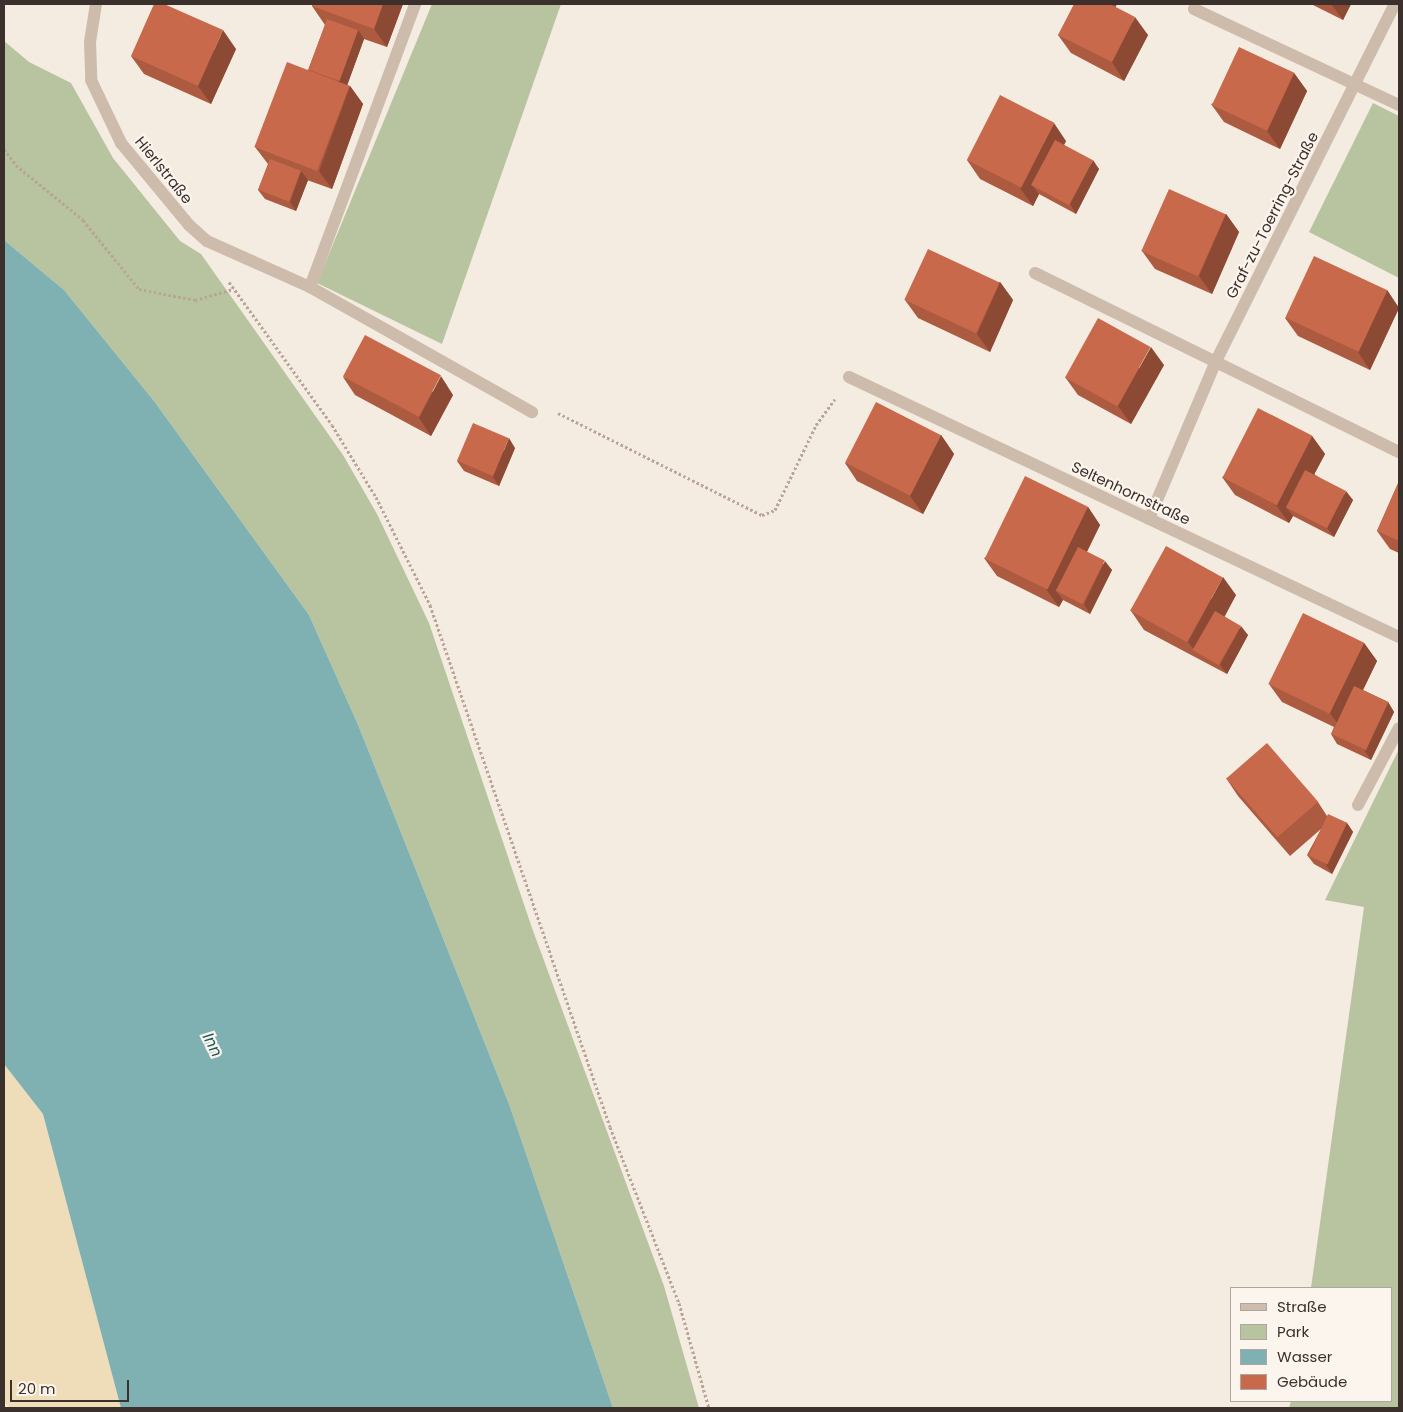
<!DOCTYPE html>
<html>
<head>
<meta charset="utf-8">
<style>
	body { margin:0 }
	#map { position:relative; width:1403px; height:1412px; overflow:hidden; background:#f4ebe1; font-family:Poppins,sans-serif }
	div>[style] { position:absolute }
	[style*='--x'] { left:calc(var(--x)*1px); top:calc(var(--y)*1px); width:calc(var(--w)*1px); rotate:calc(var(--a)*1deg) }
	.green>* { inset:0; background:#b8c4a0 }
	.sand>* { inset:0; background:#efdcb8 }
	.water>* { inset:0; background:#7fb0b2 }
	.path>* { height:3px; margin-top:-1.5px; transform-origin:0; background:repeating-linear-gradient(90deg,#b9a596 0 2.5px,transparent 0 5px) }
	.service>* { height:12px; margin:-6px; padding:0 6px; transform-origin:6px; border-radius:6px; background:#cdbbac }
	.minor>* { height:12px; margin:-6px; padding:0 6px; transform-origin:6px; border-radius:6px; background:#cdbbac }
	.wall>* { inset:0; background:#ac5a40 }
	.shaded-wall>* { inset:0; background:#8c4a34 }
	.building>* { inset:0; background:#c8694b; transform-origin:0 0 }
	span { translate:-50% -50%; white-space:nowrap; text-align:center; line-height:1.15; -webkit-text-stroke:4.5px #fbf5ee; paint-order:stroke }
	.street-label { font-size:15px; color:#3b302b }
	.water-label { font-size:16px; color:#1f5a5e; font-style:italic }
	.frame { position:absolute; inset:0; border:5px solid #3b302b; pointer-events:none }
	.legend { position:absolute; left:1230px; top:1287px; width:162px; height:115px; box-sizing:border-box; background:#fbf5ee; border:1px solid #aea6a0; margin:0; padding:6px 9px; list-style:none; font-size:15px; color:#3b302b }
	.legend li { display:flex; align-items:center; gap:10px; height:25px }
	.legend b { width:25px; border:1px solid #aea6a0 }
	.scale { position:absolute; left:10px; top:1380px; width:119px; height:22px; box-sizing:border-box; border:2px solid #3b302b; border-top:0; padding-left:6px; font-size:15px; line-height:18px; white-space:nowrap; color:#3b302b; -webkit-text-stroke:4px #fbf5ee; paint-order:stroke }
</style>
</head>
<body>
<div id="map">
	<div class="green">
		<div style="clip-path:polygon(432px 4px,561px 4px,442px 344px,317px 283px)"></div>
		<div style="clip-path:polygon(4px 41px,29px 62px,71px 83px,113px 158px,180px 241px,201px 254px,343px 455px,377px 514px,429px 623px,532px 928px,664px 1286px,699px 1408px,613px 1408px,509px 1104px,359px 727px,309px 615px,154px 401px,64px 290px,4px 240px)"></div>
		<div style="clip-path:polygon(1373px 103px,1399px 116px,1399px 278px,1309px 232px)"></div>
		<div style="clip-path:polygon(1399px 749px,1399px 1408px,1289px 1408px,1291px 1401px,1392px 1401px,1392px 1288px,1311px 1288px,1364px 907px,1325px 900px)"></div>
	</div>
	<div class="sand">
		<div style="clip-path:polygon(4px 1064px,43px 1114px,121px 1408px,10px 1408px,4px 1402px)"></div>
	</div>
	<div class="water">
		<div style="clip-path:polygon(4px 240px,64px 290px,154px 401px,309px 615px,359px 727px,509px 1104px,613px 1408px,121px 1408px,43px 1114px,4px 1064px)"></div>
	</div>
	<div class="path">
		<div style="--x:4;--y:149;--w:20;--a:53"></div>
		<div style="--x:16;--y:165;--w:87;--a:39.4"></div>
		<div style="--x:83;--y:220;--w:89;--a:50.9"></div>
		<div style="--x:139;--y:289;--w:57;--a:11.1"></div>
		<div style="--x:195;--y:300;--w:40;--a:-16"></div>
		<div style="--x:229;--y:282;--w:176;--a:54.2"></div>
		<div style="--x:332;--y:425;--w:84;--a:58.6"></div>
		<div style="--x:376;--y:497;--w:121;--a:63.4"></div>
		<div style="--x:430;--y:605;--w:552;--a:70.97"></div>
		<div style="--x:610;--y:1127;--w:189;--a:68.6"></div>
		<div style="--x:679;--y:1303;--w:109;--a:74.1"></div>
		<div style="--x:558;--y:413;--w:228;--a:26.6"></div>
		<div style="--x:762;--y:515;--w:14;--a:-21"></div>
		<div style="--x:775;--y:510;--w:94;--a:-64.2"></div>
		<div style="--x:816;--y:425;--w:32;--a:-54"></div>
	</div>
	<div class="service">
		<div style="--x:1358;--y:805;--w:87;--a:-62"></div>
	</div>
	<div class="minor">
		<div style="--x:96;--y:4;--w:38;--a:99"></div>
		<div style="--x:90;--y:42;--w:38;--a:88"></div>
		<div style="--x:91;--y:80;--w:70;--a:64.5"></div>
		<div style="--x:121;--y:143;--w:107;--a:50.3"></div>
		<div style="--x:189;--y:225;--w:24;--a:42"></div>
		<div style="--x:207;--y:241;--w:113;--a:24.1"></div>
		<div style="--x:310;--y:287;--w:255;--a:29.4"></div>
		<div style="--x:1194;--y:9;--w:226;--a:25.1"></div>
		<div style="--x:1035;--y:273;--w:406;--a:26.2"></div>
		<div style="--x:310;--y:287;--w:302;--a:-69.6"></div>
		<div style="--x:849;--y:377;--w:608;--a:25.3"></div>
		<div style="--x:1149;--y:519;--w:172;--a:-67"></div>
		<div style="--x:1216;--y:361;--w:399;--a:-63.4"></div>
	</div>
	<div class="wall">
		<div style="clip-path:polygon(312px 4px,403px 4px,387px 47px,364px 39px,347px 85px,350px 86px,363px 104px,332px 189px,307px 180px,308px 180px,296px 211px,265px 199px,258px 190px,268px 164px,255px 147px,308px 70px,325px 25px,312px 6px)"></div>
		<div style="clip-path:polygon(1311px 4px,1351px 4px,1343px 20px)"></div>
		<div style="clip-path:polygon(1115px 7px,1148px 35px,1124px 81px,1071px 53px,1058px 35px)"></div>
		<div style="clip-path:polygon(236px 49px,211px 104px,144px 74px,131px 56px)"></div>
		<div style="clip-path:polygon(1294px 73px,1307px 91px,1280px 149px,1224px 122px,1211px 104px)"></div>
		<div style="clip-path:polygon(1066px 141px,1064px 145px,1099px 169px,1076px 214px,1039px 194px,1033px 206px,980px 179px,967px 160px)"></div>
		<div style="clip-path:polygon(1226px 214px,1239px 232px,1212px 294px,1155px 269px,1142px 251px)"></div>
		<div style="clip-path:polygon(1000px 282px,1013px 300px,990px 352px,918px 318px,905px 300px)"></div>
		<div style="clip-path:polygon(1387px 290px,1399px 308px,1370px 370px,1298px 336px,1285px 318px)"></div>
		<div style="clip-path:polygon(1164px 365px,1131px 424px,1078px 395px,1065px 377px)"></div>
		<div style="clip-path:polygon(343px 377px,453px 395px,431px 436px,355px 395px)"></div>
		<div style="clip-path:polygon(941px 435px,954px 454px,923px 514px,857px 481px,845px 463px)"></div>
		<div style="clip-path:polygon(1312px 436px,1325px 454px,1314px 474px,1353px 500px,1334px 537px,1293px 516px,1289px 523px,1235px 495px,1222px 477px)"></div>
		<div style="clip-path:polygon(515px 448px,499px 486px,464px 471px,457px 461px)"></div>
		<div style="clip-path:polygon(1399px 481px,1399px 553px,1390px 549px,1377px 531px)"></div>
		<div style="clip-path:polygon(1088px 507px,1100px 525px,1087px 552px,1112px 570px,1090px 614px,1063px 600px,1059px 607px,997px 576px,984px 558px)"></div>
		<div style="clip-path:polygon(1236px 595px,1224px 616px,1248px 635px,1227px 674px,1144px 630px,1131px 611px)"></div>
		<div style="clip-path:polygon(1364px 643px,1377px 661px,1363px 690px,1388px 702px,1394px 712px,1371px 760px,1337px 744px,1331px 734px,1334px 727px,1282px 702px,1269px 684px)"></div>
		<div style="clip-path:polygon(1226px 778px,1318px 802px,1327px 816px,1347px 823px,1353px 832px,1332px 874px,1314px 864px,1307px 855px,1321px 829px,1290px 856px,1238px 796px)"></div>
	</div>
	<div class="shaded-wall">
		<div style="clip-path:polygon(383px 4px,403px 4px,387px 47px,374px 29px)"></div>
		<div style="clip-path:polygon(1105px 4px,1117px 4px,1111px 16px)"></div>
		<div style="clip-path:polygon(1331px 4px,1351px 4px,1343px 20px)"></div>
		<div style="clip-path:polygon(1135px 17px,1148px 35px,1124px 81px,1112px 62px)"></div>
		<div style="clip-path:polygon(223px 30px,236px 49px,211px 104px,198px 86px)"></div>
		<div style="clip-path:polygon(358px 30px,364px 39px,343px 97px,336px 88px)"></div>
		<div style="clip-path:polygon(1294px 73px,1307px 91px,1280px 149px,1267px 131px)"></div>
		<div style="clip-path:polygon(350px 86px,363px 104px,332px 189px,319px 171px)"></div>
		<div style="clip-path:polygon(1054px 123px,1066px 141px,1041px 190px,1032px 185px,1039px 194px,1033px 206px,1020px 188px)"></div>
		<div style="clip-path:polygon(1093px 160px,1099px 169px,1076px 214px,1070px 204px)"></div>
		<div style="clip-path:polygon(301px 171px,308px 180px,296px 211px,290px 202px)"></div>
		<div style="clip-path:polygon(1226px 214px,1239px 232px,1212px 294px,1199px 276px)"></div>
		<div style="clip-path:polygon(1000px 282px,1013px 300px,990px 352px,977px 334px)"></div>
		<div style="clip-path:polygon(1387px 290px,1399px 308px,1370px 370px,1358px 352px)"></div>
		<div style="clip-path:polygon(1151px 347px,1164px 365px,1131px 424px,1118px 406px)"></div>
		<div style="clip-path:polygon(441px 376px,453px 395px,431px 436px,419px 418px)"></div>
		<div style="clip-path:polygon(941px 435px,954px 454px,923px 514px,910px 496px)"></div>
		<div style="clip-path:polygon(1312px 436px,1325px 454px,1295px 511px,1286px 507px,1293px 516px,1289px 523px,1276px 505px)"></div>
		<div style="clip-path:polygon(509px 438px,515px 448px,499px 486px,493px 477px)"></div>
		<div style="clip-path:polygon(1346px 491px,1353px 500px,1334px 537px,1327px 528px)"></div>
		<div style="clip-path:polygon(1088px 507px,1100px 525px,1065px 595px,1056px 591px,1063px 600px,1059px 607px,1046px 589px)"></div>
		<div style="clip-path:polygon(1105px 561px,1112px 570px,1090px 614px,1084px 604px)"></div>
		<div style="clip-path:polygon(1223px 577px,1236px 595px,1204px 656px,1195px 651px,1188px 642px)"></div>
		<div style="clip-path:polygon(1241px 626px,1248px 635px,1227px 674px,1220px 665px)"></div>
		<div style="clip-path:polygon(1364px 643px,1377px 661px,1343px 731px,1330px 713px)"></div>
		<div style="clip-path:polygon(1388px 702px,1394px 712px,1371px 760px,1365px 751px)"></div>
		<div style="clip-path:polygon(1347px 823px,1353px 832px,1332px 874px,1326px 865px)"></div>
	</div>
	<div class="building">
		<div style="clip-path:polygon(154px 4px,164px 4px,223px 30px,198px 86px,131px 56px)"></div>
		<div style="clip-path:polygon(312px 4px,383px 4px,374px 29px,312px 6px)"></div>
		<div style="clip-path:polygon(1074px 4px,1110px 4px,1135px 17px,1112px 62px,1058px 35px)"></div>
		<div style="left:327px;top:19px;width:33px;height:54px;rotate:20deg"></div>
		<div style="left:1239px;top:47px;width:61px;height:64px;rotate:25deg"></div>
		<div style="left:287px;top:62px;width:67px;height:91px;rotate:21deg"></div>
		<div style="left:1000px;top:95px;width:61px;height:73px;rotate:27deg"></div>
		<div style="left:1055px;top:140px;width:43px;height:51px;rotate:28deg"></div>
		<div style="left:270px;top:159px;width:33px;height:33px;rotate:21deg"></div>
		<div style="left:1169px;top:189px;width:62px;height:68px;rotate:24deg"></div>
		<div style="left:928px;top:249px;width:79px;height:56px;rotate:25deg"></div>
		<div style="left:1314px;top:256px;width:81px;height:68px;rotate:25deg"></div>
		<div style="left:1098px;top:318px;width:60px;height:68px;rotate:29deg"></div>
		<div style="left:365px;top:335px;width:86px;height:47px;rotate:28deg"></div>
		<div style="left:876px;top:402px;width:73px;height:68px;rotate:27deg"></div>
		<div style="left:1258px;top:408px;width:61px;height:78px;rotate:27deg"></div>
		<div style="left:473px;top:423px;width:39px;height:41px;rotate:23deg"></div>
		<div style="left:1305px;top:470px;width:46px;height:42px;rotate:27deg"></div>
		<div style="left:1025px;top:476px;width:70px;height:92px;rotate:26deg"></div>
		<div style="clip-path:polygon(1399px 481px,1399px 541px,1377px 531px)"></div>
		<div style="left:1166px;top:546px;width:65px;height:74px;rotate:29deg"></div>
		<div style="left:1078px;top:547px;width:30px;height:49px;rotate:27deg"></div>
		<div style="left:1215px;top:611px;width:30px;height:45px;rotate:30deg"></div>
		<div style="left:1303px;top:613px;width:68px;height:79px;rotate:26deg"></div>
		<div style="left:1354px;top:686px;width:38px;height:53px;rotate:25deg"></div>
		<div style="left:1267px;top:743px;width:78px;height:54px;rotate:49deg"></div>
		<div style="left:1328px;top:814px;width:21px;height:46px;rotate:25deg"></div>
	</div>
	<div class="street-label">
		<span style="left:164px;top:170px;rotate:51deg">Hierlstraße</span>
		<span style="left:1272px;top:215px;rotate:-63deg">Graf-zu-Toerring-Straße</span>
		<span style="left:1131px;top:493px;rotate:25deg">Seltenhornstraße</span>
	</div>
	<div class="water-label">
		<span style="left:212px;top:1045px;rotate:63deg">Inn</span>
	</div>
	<div class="frame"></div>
	<ul class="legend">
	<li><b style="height:6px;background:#cdbbac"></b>Straße</li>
	<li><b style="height:14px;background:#b8c4a0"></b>Park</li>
	<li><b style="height:14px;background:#7fb0b2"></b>Wasser</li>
	<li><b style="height:14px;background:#c8694b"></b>Gebäude</li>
	</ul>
	<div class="scale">20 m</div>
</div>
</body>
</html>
